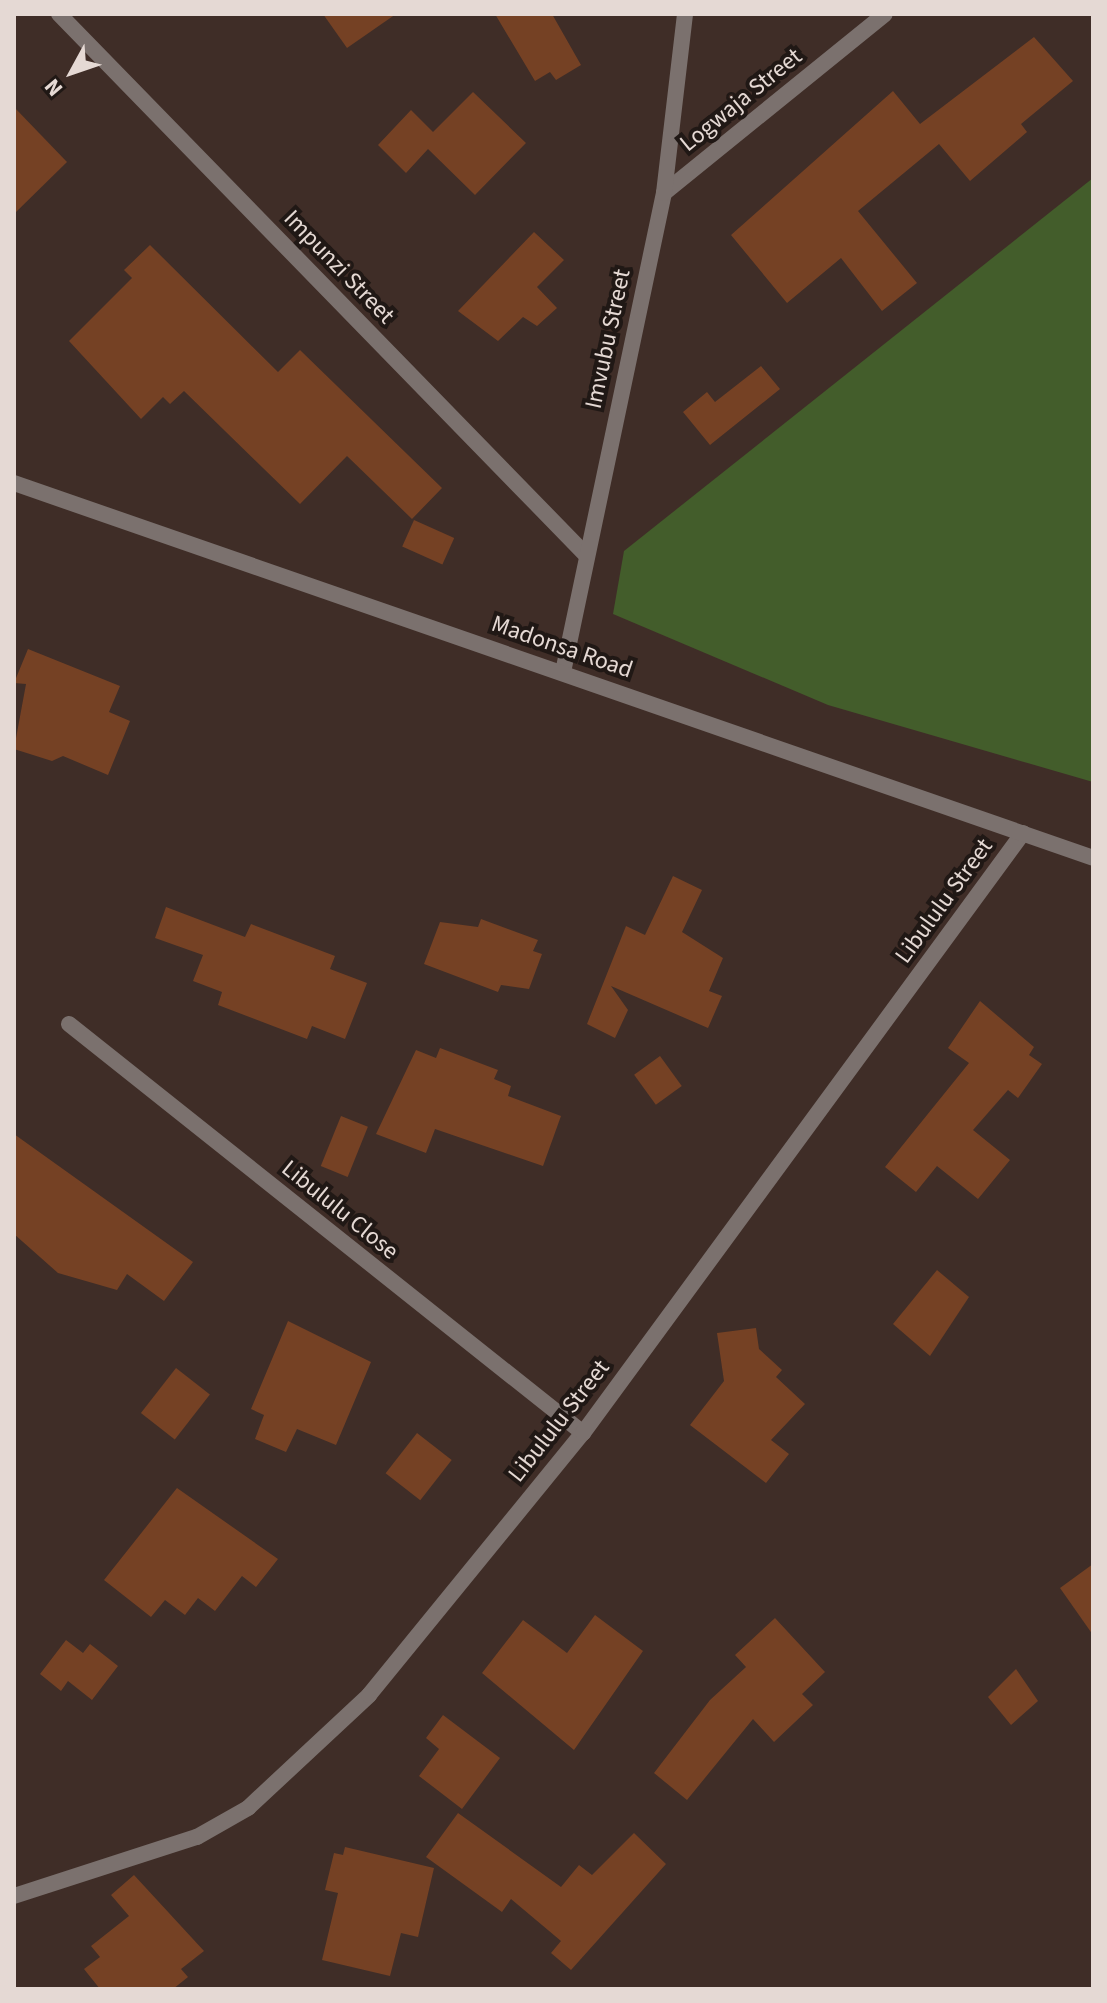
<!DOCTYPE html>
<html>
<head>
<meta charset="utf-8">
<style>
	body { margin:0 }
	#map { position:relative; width:1107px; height:2003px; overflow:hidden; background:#3f2d27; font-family:"Source Sans 3",sans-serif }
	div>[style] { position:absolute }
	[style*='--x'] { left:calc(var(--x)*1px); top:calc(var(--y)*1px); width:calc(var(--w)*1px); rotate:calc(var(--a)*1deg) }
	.green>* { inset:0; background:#435d2b }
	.building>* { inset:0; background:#754124; transform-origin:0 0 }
	.minor>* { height:16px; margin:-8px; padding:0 8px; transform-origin:8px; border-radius:8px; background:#7b716e }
	.tertiary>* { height:16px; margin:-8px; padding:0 8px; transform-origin:8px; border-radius:8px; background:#7b716e }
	span { translate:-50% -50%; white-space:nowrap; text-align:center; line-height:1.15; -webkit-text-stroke:8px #201815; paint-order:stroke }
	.street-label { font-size:24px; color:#e5d9d4 }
	.frame { position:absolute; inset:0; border:16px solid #e5d9d4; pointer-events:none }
	.north { position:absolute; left:32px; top:32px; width:80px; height:80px; -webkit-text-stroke:6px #201815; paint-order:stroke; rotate:230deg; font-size:22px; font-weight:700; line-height:32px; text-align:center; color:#e5d9d4 }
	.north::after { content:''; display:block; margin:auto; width:28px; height:36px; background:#e5d9d4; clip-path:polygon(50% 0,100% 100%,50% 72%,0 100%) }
</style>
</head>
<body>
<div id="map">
	<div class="green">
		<div style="clip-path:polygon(1093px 178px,1093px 782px,828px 705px,613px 614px,624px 551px)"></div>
	</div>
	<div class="building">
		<div style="clip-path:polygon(323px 14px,396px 14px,347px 48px)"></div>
		<div style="clip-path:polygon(495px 14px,552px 14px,581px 65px,556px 80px,550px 72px,535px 81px)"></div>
		<div style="clip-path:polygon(1034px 37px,1073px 81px,1021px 124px,1027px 132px,970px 181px,939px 144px,858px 211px,917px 283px,882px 311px,841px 258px,787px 303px,731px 235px,893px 91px,920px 124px)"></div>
		<div style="clip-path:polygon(473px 92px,526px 143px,475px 195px,428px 149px,406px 173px,378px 145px,411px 110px,433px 132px)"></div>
		<div style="clip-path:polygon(14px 107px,67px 162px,14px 214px)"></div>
		<div style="clip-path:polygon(534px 232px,564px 260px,537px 287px,557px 308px,537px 326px,523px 317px,498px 341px,458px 311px)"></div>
		<div style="clip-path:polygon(150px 245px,278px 372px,300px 350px,442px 488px,412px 519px,347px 456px,300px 504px,184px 391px,170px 404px,163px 397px,141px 419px,69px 341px,132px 278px,124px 270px)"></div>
		<div style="clip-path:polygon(761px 366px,780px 389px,710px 445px,683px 412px,707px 392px,715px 402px)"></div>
		<div style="left:414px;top:520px;width:44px;height:29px;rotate:24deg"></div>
		<div style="clip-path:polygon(28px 649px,120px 686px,109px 712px,130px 721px,108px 775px,63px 756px,52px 761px,14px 749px,26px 684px,14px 683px)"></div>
		<div style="clip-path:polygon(673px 876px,702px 890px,682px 932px,723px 958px,709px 991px,722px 996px,708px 1028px,611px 986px,628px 1010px,615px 1038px,587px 1024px,626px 926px,645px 935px)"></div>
		<div style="clip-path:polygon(166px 907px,245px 937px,251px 924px,335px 956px,330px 969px,367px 983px,345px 1039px,312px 1026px,307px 1039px,218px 1005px,222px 992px,193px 981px,203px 955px,155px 938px)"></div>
		<div style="clip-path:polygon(481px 919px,538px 940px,533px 951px,542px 954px,529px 989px,501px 985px,498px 992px,424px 964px,440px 922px,478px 927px)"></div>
		<div style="clip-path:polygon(980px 1001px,1034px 1047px,1029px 1055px,1042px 1064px,1018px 1098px,1008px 1090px,973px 1130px,1010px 1160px,978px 1199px,937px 1166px,916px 1192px,885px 1167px,969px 1063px,948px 1048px)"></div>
		<div style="clip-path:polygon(440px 1048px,498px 1070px,494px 1079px,511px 1086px,508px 1096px,561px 1116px,543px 1166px,435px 1129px,426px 1153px,376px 1134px,416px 1050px,436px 1058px)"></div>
		<div style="left:660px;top:1056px;width:37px;height:32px;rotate:54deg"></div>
		<div style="left:341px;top:1116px;width:29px;height:54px;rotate:22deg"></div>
		<div style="clip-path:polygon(14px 1134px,193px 1262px,164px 1301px,127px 1274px,117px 1290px,58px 1273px,14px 1234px)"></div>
		<div style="clip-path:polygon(937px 1270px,969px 1297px,930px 1356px,893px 1324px)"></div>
		<div style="clip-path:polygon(288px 1321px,371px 1362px,336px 1445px,297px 1429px,286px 1452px,255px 1439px,264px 1415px,251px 1409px)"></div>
		<div style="clip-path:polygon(756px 1328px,759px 1349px,782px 1370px,776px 1377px,805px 1404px,771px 1440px,789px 1454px,766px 1483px,690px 1425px,724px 1381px,717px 1333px)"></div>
		<div style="left:176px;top:1368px;width:43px;height:57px;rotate:38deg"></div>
		<div style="left:417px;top:1433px;width:44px;height:51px;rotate:38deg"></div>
		<div style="clip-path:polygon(177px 1488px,278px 1559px,256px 1587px,242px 1576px,215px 1611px,198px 1598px,185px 1615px,165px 1600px,151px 1617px,104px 1580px)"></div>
		<div style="clip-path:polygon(1093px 1564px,1093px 1635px,1060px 1588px)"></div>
		<div style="clip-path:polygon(595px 1615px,643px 1651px,574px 1750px,482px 1673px,523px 1620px,567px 1653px)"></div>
		<div style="clip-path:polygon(775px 1618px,825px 1672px,802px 1694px,813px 1705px,774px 1742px,753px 1719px,687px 1800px,654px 1773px,710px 1700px,746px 1667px,735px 1655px)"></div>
		<div style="clip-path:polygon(66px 1640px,83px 1653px,90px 1644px,118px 1666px,92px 1700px,68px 1681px,61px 1691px,40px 1674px)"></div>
		<div style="clip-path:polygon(1016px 1669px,1038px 1701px,1011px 1725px,988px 1697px)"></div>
		<div style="clip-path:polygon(443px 1715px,500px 1758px,462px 1809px,419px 1776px,439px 1749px,426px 1738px)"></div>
		<div style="clip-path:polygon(458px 1813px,561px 1887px,579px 1865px,592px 1875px,634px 1833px,666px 1864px,571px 1970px,551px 1953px,561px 1941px,511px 1899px,502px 1912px,426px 1857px)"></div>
		<div style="clip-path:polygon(345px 1847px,434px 1868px,418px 1937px,401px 1933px,390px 1976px,322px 1960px,338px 1893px,325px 1890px,334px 1853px,343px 1855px)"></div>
		<div style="clip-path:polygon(134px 1875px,204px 1951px,181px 1969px,188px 1977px,173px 1989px,100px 1989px,84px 1969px,100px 1957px,91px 1946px,129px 1916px,111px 1895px)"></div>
	</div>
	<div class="minor">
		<div style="--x:59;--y:14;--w:754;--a:45.75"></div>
		<div style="--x:664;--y:193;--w:284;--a:-39"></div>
		<div style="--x:563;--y:672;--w:490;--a:-78.1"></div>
		<div style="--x:664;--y:193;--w:180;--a:-83.3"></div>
		<div style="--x:69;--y:1024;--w:657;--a:38.51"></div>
		<div style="--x:14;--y:1896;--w:192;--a:-17.9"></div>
		<div style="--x:197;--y:1837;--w:59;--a:-29.6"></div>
		<div style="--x:248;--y:1808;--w:166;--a:-43"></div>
		<div style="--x:369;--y:1695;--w:338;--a:-50.8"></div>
		<div style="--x:583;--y:1433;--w:744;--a:-53.75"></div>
	</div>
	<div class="tertiary">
		<div style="--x:14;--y:483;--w:1142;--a:19.16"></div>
	</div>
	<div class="street-label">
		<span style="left:741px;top:100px;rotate:-39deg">Logwaja Street</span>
		<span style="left:339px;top:267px;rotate:46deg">Impunzi Street</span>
		<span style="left:608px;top:339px;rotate:-78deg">Imvubu Street</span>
		<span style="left:562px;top:647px;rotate:19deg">Madonsa Road</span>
		<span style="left:944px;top:901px;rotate:-54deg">Libululu Street</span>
		<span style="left:340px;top:1210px;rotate:39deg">Libululu Close</span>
		<span style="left:559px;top:1421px;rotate:-52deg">Libululu Street</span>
	</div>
	<div class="frame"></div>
	<div class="north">N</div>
</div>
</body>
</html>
